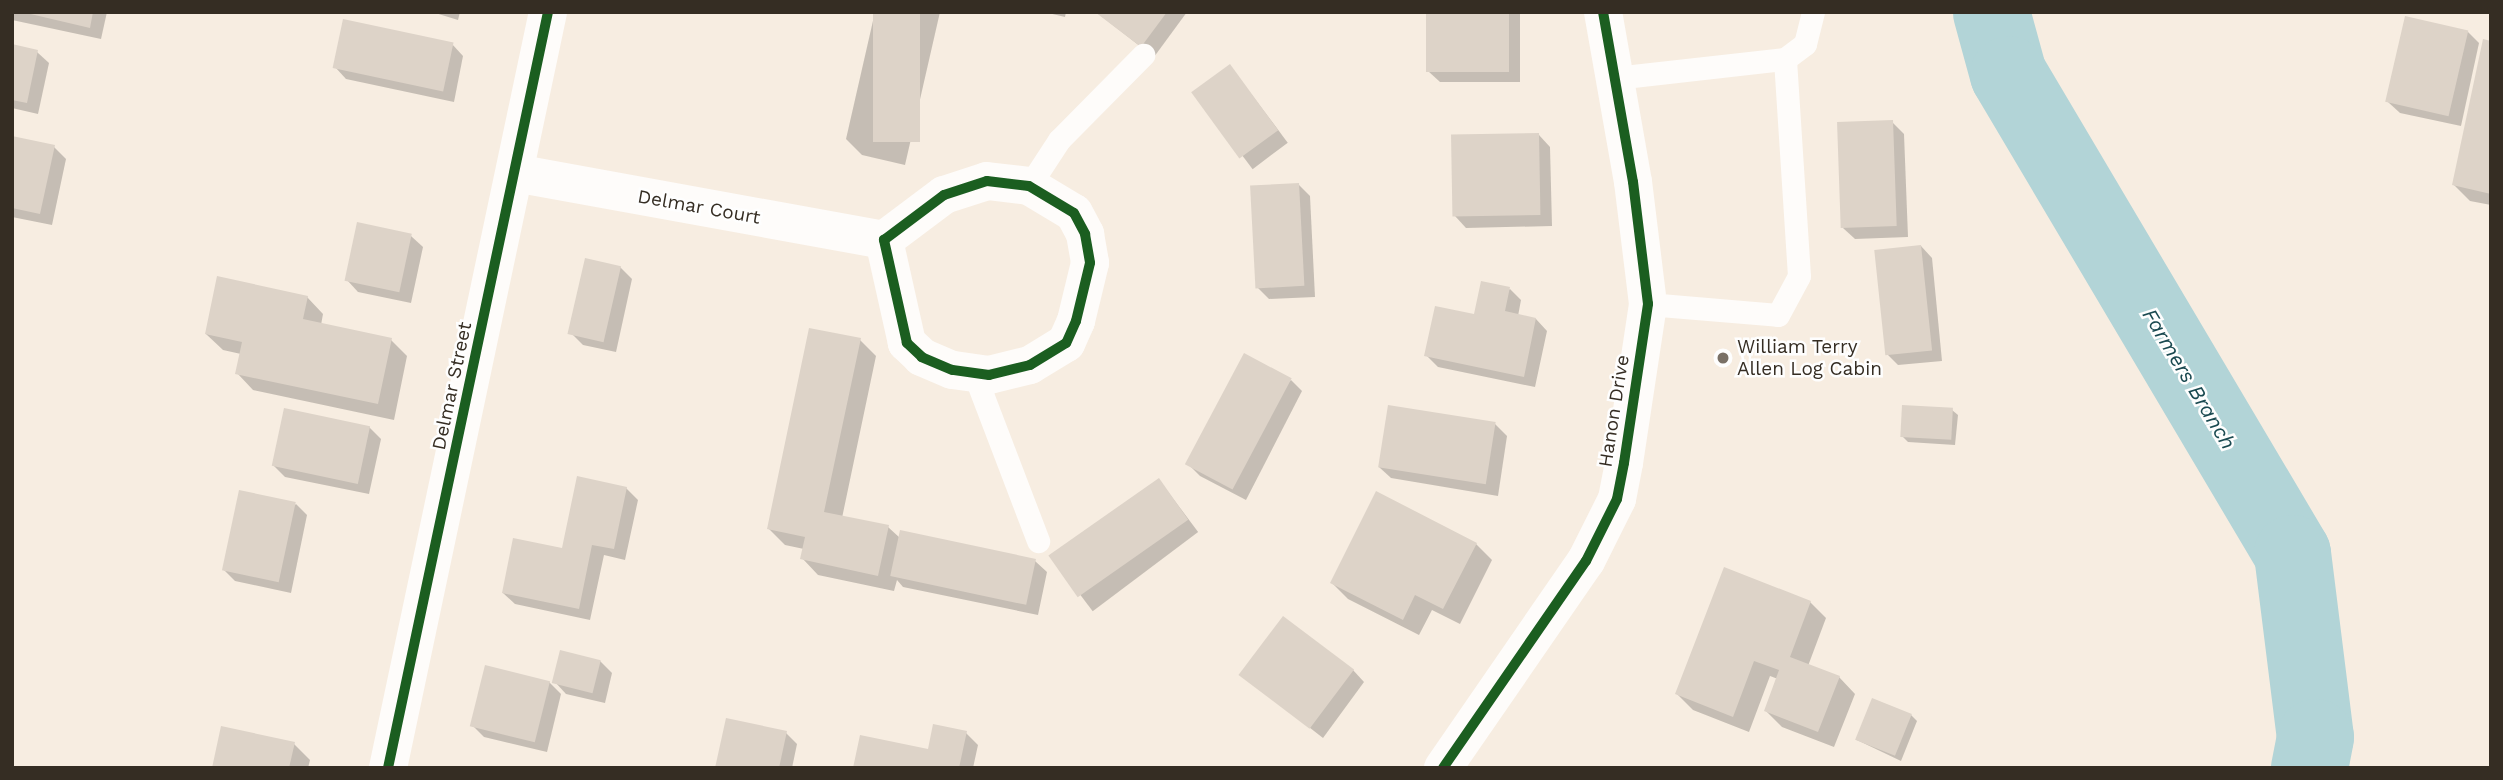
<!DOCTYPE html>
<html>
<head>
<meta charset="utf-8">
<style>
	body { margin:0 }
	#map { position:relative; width:2503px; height:780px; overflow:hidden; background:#f7ede1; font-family:"Work Sans",sans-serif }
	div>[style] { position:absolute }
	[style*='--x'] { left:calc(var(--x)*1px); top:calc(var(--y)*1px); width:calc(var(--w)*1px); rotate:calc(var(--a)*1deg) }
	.shadow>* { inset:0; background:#0003; transform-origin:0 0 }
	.river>* { height:77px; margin:-38.5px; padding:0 38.5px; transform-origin:38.5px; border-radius:38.5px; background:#b2d4d7 }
	.building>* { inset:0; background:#ddd3c8; transform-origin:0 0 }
	.lane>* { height:23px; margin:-11.5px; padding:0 11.5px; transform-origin:11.5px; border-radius:11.5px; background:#fefcfa }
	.street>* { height:38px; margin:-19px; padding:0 19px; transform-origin:19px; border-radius:19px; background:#fefcfa }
	.cycleway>* { height:10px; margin:-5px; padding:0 5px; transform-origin:5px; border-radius:5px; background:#1b5e20 }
	.dots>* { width:19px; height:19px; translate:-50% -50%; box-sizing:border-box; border:4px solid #fefefe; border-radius:50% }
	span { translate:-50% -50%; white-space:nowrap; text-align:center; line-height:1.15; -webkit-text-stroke:5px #fefefe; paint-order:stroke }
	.street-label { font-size:19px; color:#352d23 }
	.poi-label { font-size:19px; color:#352d23 }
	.left { translate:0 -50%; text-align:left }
	.water-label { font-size:21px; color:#194950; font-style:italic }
	.frame { position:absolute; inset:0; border:14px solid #352d23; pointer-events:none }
</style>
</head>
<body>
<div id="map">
	<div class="shadow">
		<div style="clip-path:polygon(12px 12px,107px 12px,101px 39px,12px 20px)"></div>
		<div style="clip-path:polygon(432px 12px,460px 12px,458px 20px)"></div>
		<div style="clip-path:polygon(875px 12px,940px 12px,905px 165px,862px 155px,846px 139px)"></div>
		<div style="clip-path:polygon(1044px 12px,1066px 12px,1065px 17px)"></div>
		<div style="clip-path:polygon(1096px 12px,1187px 12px,1154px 57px)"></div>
		<div style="clip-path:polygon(1428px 12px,1520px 12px,1520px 82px,1440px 82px,1428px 71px)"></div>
		<div style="clip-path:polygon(2467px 31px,2479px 43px,2461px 126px,2400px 113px,2388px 102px)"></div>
		<div style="clip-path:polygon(2491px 42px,2491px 205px,2470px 201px,2454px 185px)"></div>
		<div style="clip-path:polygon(452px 44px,463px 56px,454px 102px,346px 79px,335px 67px)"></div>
		<div style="clip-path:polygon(12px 46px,37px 52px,49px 63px,38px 114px,12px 108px)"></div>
		<div style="left:1230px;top:66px;width:96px;height:44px;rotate:53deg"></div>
		<div style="clip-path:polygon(1892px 122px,1904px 134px,1908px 237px,1855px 239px,1843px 228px)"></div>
		<div style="clip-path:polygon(1539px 135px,1550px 147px,1552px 226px,1466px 228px,1455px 216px)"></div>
		<div style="clip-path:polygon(12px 138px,54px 147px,66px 159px,52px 225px,12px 217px)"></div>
		<div style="clip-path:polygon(1298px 184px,1310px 196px,1315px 297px,1269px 299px,1258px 288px)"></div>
		<div style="clip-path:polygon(411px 236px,423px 247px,411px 303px,358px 292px,347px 280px)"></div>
		<div style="clip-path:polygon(1921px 246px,1932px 258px,1942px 361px,1898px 365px,1886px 353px)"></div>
		<div style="clip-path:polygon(620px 267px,632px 279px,616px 352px,583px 345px,571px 333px)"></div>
		<div style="clip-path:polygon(1510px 289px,1521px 300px,1518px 316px,1536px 319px,1547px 331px,1535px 387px,1438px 367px,1426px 355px)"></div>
		<div style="clip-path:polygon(307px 297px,323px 314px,321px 325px,391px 340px,407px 356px,394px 420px,253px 390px,237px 373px,241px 354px,223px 350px,206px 334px)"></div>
		<div style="clip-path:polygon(860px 340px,876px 356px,842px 518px,888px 527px,900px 538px,1035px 561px,1047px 572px,1038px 615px,903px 587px,897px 580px,894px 591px,818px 575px,802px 558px,804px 549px,785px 545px,769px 529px)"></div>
		<div style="clip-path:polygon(1291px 380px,1302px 391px,1246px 500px,1200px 476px,1188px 464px)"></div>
		<div style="clip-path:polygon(1952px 410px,1958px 415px,1955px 445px,1908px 442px,1902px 436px)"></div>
		<div style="clip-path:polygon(1495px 424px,1507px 436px,1498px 496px,1391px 478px,1379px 467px)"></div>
		<div style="clip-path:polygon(369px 427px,381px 439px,369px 494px,285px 477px,273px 465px)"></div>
		<div style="left:1159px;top:480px;width:65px;height:132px;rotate:53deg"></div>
		<div style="clip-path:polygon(626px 488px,638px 500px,625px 560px,604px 555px,590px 620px,515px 604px,503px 593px,563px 550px)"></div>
		<div style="clip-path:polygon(296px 504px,307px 515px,291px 593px,235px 581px,224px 570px)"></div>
		<div style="clip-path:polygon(1476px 544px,1492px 560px,1460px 624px,1432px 610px,1419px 635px,1348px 599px,1332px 583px)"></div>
		<div style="clip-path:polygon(1810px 602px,1826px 618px,1808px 666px,1839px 677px,1855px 694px,1834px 747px,1782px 727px,1766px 711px,1778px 679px,1770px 676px,1749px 732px,1693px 710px,1677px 694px)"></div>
		<div style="clip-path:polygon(600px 661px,612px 673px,605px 703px,566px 694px,555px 682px)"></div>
		<div style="clip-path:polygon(1353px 670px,1364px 682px,1323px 738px,1242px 675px)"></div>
		<div style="clip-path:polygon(549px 682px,561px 694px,547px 752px,484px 737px,472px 725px)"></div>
		<div style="clip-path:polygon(1911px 715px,1917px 721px,1901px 761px,1857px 740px)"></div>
		<div style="clip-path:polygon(786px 733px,797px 744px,792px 768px,717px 768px)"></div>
		<div style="clip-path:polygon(966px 733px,978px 745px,973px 768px,854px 768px,929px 752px)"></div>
		<div style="clip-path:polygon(294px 744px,310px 760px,308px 768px,214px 768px)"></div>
	</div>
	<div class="river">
		<div style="--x:1991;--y:12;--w:64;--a:74.7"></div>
		<div style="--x:2008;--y:74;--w:557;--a:59.34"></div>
		<div style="--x:2292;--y:553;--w:185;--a:82.9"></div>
		<div style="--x:2315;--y:737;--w:32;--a:101"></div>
	</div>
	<div class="building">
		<div style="clip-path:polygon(22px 12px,93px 12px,90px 28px)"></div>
		<div style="left:873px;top:12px;width:47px;height:130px"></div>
		<div style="clip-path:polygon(1095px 12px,1167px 12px,1141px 47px)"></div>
		<div style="left:1426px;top:12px;width:83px;height:60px"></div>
		<div style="left:2405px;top:16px;width:65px;height:88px;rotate:13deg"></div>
		<div style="left:343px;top:19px;width:113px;height:50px;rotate:12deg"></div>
		<div style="clip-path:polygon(2483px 39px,2491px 41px,2491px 194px,2452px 185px)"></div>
		<div style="clip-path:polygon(12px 44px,38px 50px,27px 103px,12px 100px)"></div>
		<div style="left:1230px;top:64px;width:82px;height:48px;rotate:54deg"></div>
		<div style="left:1893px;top:120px;width:106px;height:56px;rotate:88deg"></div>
		<div style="left:1539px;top:133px;width:82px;height:88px;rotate:89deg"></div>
		<div style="clip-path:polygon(12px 136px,55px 145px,40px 214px,12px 208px)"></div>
		<div style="left:1299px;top:183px;width:103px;height:49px;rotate:87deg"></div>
		<div style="left:357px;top:222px;width:56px;height:60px;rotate:12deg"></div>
		<div style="left:1921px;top:245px;width:106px;height:47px;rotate:84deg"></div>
		<div style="left:585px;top:258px;width:37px;height:78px;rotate:13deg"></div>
		<div style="clip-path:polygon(217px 276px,308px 296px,303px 319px,392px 338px,378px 404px,235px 374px,242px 342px,205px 334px)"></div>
		<div style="clip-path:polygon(1481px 281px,1510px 287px,1505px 311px,1536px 318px,1524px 377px,1424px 356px,1435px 306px,1474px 314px)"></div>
		<div style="clip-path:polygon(809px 328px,861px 338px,824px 512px,889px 525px,878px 576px,800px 559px,805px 537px,767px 529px)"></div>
		<div style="left:1244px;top:353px;width:54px;height:126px;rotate:28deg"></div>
		<div style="left:1388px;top:405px;width:109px;height:63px;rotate:9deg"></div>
		<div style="left:1902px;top:405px;width:51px;height:32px;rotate:3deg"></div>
		<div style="left:284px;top:408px;width:88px;height:59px;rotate:12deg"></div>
		<div style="clip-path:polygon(577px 476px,627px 487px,614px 549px,592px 545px,579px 609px,502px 593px,513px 538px,562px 548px)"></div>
		<div style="left:1159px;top:478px;width:51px;height:135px;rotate:55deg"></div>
		<div style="left:239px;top:490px;width:58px;height:82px;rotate:12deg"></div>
		<div style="clip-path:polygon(1376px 491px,1477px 543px,1443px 609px,1415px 595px,1403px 620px,1330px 583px)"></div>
		<div style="left:900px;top:530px;width:139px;height:47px;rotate:12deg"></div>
		<div style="clip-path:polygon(1724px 567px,1811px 601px,1790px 657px,1840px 676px,1818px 732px,1764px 711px,1779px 670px,1754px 661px,1733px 717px,1675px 694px)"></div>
		<div style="left:1283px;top:616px;width:89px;height:74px;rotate:37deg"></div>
		<div style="left:560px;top:650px;width:42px;height:34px;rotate:14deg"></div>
		<div style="left:485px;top:665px;width:67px;height:63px;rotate:14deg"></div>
		<div style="left:1872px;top:698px;width:43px;height:45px;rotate:22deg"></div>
		<div style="clip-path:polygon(726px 718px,787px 731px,779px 768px,715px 768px)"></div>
		<div style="clip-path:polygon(933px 724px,967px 731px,959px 768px,853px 768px,860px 735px,928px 749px)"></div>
		<div style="clip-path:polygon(221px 726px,295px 742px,289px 768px,212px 768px)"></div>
	</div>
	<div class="lane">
		<div style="--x:1615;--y:78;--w:171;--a:-6.4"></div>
		<div style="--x:1785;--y:59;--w:25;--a:-37"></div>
		<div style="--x:1805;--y:44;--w:33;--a:-76"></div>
		<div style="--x:1029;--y:186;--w:55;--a:-56.9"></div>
		<div style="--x:1059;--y:140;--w:120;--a:-45.3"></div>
		<div style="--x:1648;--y:304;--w:130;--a:4.8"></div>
		<div style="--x:1778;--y:315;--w:44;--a:-61.7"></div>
		<div style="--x:1799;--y:276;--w:217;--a:-93.7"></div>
		<div style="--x:974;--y:373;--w:180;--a:69.1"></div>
	</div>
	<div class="street">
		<div style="--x:515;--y:173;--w:375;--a:10.3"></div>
		<div style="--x:987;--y:181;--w:42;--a:6.8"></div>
		<div style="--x:1029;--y:186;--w:52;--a:31"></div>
		<div style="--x:1074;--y:213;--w:24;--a:62"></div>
		<div style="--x:1085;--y:234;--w:29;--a:80"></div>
		<div style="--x:1090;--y:263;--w:60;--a:103.6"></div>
		<div style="--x:1076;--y:321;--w:24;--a:114"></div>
		<div style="--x:1066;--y:343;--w:42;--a:148.6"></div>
		<div style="--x:1030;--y:365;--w:42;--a:166.3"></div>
		<div style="--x:989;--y:375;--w:37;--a:-172"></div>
		<div style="--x:952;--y:370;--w:33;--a:-157"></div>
		<div style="--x:922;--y:357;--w:21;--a:-137"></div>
		<div style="--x:907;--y:343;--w:106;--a:-102.6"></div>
		<div style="--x:884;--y:240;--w:75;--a:-36.9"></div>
		<div style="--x:944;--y:195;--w:45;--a:-18"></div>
		<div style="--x:388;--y:768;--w:773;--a:-78.05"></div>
		<div style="--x:1443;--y:768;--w:252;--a:-55.4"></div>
		<div style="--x:1586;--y:561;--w:69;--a:-63.4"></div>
		<div style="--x:1617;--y:499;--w:37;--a:-79"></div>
		<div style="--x:1624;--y:463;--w:161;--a:-81.4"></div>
		<div style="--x:1648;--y:304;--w:123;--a:-97"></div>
		<div style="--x:1633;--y:182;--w:173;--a:-100"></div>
	</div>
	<div class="cycleway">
		<div style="--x:987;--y:181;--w:42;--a:6.8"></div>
		<div style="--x:1029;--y:186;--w:52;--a:31"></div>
		<div style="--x:1074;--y:213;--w:24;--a:62"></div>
		<div style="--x:1085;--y:234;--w:29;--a:80"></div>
		<div style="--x:1090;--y:263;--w:60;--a:103.6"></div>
		<div style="--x:1076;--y:321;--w:24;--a:114"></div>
		<div style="--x:1066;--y:343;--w:42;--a:148.6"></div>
		<div style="--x:1030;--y:365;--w:42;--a:166.3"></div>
		<div style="--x:989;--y:375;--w:37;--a:-172"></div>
		<div style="--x:952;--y:370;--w:33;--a:-157"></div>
		<div style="--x:922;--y:357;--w:21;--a:-137"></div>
		<div style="--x:907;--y:343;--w:106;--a:-102.6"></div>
		<div style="--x:884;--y:240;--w:75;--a:-36.9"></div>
		<div style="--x:944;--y:195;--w:45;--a:-18"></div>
		<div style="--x:388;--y:768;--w:773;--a:-78.05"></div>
		<div style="--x:1443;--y:768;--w:252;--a:-55.4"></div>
		<div style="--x:1586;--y:561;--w:69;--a:-63.4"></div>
		<div style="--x:1617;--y:499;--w:37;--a:-79"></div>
		<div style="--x:1624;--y:463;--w:161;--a:-81.4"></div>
		<div style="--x:1648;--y:304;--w:123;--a:-97"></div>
		<div style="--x:1633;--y:182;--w:173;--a:-100"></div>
	</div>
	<div class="dots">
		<div style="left:1723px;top:358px;background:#797066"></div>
	</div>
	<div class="street-label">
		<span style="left:699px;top:207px;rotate:10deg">Delmar Court</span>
		<span style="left:452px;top:386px;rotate:-78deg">Delmar Street</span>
		<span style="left:1614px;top:411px;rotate:-81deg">Hanon Drive</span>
	</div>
	<div class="poi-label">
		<span class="left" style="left:1737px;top:358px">William Terry<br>Allen Log Cabin</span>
	</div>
	<div class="water-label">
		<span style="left:2189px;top:379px;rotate:59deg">Farmers Branch</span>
	</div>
	<div class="frame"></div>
</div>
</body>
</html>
